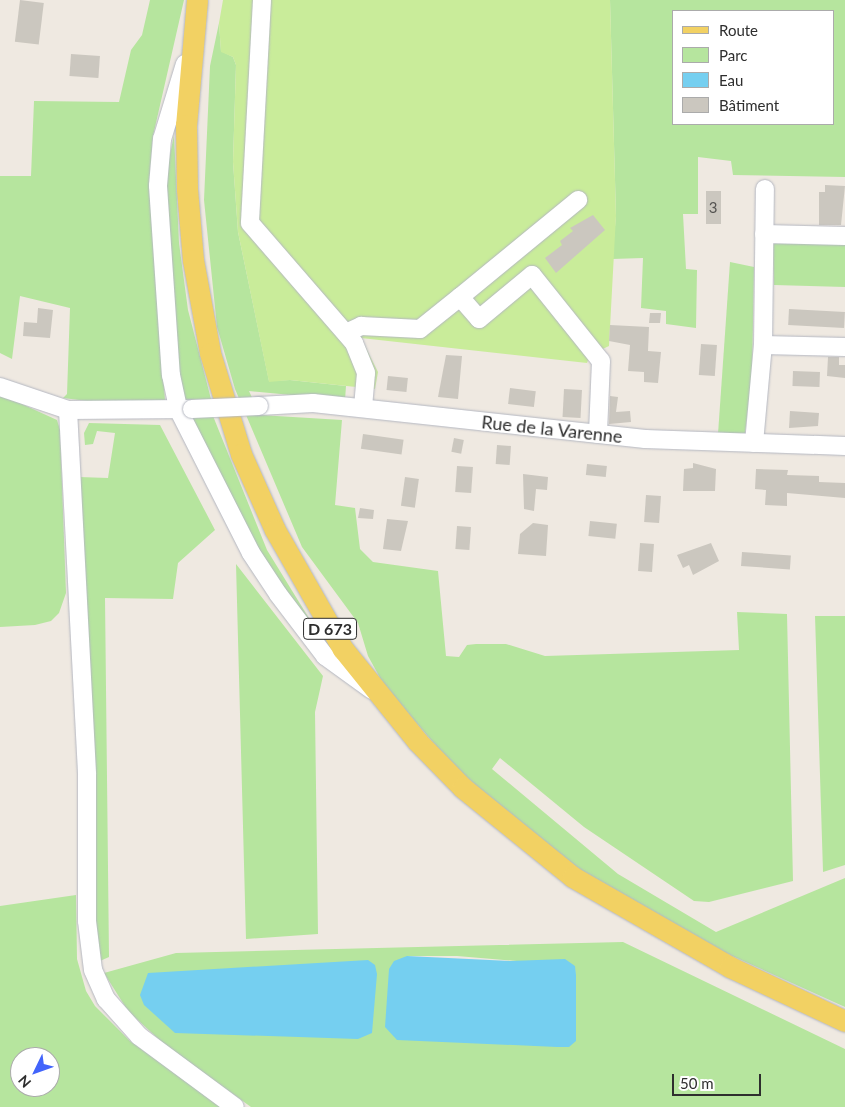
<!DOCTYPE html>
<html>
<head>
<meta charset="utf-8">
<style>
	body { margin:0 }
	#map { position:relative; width:845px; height:1107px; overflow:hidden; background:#efe9e1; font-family:Lato,sans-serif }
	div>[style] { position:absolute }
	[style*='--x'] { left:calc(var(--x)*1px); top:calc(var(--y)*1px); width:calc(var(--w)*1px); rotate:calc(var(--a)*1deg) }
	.green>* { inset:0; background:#b6e59e }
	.pitch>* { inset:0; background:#c9ec9a }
	.water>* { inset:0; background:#75cff0 }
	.building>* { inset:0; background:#cbc7bf; transform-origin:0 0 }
	.roads { filter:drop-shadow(0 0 1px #b4b7c1) drop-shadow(0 0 1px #b4b7c1) }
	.minor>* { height:18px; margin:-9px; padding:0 9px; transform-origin:9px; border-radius:9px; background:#fff }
	.major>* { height:21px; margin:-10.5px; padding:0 10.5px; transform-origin:10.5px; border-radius:10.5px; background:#f2d163 }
	.bridges { filter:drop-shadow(0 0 1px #b4b7c1) drop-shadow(0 0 1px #b4b7c1) }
	.minor-bridge>* { height:18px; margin:-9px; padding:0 9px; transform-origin:9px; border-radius:9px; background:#fff }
	span { translate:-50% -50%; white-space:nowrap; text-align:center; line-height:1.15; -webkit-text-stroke:4px #fff; paint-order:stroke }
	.number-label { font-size:15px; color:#555452 }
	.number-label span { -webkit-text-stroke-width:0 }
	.shield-label span { padding:1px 4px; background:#fff; border:1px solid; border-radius:4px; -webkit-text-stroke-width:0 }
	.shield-label { font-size:16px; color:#2e2e2e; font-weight:700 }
	.street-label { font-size:18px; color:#2e2e2e }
	.legend { position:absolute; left:672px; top:10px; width:162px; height:115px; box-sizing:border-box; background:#fff; border:1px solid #ababab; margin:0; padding:6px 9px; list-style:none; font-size:15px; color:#2e2e2e }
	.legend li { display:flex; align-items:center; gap:10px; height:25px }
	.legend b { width:25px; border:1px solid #ababab }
	.north { position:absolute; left:10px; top:1047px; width:50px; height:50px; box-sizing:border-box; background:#fff; border:1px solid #ababab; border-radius:50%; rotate:228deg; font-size:14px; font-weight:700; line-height:20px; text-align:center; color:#2e2e2e }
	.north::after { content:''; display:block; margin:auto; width:18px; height:22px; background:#4264fb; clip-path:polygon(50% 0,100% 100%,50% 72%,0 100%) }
	.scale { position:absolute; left:672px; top:1074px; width:89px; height:22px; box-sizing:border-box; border:2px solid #2e2e2e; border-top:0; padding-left:6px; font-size:15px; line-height:18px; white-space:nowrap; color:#2e2e2e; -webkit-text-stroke:4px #fff; paint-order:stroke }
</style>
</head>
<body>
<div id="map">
	<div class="green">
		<div style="clip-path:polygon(150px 0,184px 0,153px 136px,149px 184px,165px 400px,112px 404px,63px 398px,67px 394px,70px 308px,20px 296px,12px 359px,0 353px,0 176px,31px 176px,34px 101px,119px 102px,131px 50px,142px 35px)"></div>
		<div style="clip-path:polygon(evenodd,610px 0,845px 0,845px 177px,733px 175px,731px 161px,698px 157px,698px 214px,683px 214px,686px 269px,697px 270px,696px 328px,666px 324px,666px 311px,641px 308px,643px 258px,612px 259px,616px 216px,610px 0,674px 11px,834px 11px,834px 124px,674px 124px,674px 11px)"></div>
		<div style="clip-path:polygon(219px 23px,221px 51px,233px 57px,236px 65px,233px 162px,238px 232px,269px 381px,290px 380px,346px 386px,345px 400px,249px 391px,260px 415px,342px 420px,335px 505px,355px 508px,360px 549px,373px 562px,438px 571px,446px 656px,459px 657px,467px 645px,476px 644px,506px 644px,545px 656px,739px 650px,737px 612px,787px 614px,793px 881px,709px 902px,694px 901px,584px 827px,500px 758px,492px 769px,618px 874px,716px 932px,845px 878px,845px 1007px,719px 950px,600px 885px,503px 810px,450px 762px,384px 685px,368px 656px,358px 623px,302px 547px,235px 389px,217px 327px,204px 200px,210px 66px)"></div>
		<div style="clip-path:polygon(174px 135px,179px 243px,188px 310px,211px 399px,181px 400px,165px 179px)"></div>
		<div style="clip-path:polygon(783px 240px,845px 242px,845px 287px,774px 285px,773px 244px)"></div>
		<div style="clip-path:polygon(730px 262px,754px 267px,752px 376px,745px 433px,737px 435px,718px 434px)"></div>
		<div style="clip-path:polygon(0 394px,57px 420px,60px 430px,66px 593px,59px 613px,51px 621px,35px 625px,0 627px)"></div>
		<div style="clip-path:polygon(189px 416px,213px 416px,267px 550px,323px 641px,268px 566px)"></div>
		<div style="clip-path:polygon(89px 423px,160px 425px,215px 530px,178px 563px,173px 599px,105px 598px,109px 957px,100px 961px,95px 921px,79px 477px,108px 478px,115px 433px,97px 431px,93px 444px,85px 445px,84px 433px)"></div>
		<div style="clip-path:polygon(236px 564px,323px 676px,315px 712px,318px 934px,246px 939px)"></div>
		<div style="clip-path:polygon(815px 616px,845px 616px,845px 865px,823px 872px)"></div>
		<div style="clip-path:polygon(evenodd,76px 895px,77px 959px,86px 991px,95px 1006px,130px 1041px,221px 1107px,0 1107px,0 906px,76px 895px,20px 1057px,50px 1057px,50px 1087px,20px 1087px,20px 1057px)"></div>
		<div style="clip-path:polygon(evenodd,623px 942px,845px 1049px,845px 1107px,251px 1107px,165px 1045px,128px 1011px,104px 973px,176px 953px,623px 942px,407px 956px,457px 956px,575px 966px,576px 1041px,407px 956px)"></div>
	</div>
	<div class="pitch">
		<div style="clip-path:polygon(223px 0,610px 0,616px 216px,609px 346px,590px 355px,587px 363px,361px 338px,378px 372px,375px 389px,290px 380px,269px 382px,238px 232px,233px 162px,236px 65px,233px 57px,221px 52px,219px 23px)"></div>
	</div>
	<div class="water">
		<div style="clip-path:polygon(407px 956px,510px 961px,565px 959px,575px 966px,576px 975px,576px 1041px,569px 1047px,557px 1047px,397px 1040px,385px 1027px,389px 969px,394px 961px)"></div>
		<div style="clip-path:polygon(368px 960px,375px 965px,377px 974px,372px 1033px,358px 1039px,175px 1033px,144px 1005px,140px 995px,148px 973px)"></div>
	</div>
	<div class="building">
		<div style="left:20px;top:0;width:24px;height:42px;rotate:7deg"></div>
		<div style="left:71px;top:54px;width:29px;height:22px;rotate:4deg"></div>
		<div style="clip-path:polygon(825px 185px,845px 186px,841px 225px,819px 225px,819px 192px,825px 192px)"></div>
		<div style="left:706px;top:191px;width:15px;height:33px"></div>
		<div style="clip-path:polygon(593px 215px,605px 230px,556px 273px,545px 258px,562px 245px,560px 241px,573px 231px,570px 228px)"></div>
		<div style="clip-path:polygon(38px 308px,53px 310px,50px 338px,23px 336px,24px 322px,37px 323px)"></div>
		<div style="left:789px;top:309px;width:56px;height:16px;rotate:3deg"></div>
		<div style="clip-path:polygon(650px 313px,661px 313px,660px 323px,649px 323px)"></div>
		<div style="clip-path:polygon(610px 325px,649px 327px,648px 351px,661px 352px,658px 383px,644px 382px,644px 372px,628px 371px,630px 345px,609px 341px)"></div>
		<div style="left:701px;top:344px;width:16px;height:31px;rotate:4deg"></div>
		<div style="clip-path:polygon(446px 355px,462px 356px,458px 399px,438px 397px)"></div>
		<div style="clip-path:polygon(828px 357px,839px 357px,839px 365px,845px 365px,845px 378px,827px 376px)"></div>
		<div style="left:793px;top:371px;width:27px;height:15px;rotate:2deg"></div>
		<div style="left:388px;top:376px;width:20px;height:14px;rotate:6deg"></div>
		<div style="left:510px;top:388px;width:26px;height:16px;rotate:7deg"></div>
		<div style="left:564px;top:389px;width:18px;height:28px;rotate:3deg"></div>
		<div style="clip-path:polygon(610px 396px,618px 397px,616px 412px,630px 411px,631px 422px,609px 424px)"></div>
		<div style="clip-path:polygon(790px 411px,819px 413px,818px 426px,789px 428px)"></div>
		<div style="left:363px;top:434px;width:41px;height:15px;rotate:8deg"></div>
		<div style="left:454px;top:438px;width:10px;height:14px;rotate:11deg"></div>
		<div style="left:497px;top:445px;width:14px;height:19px;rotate:4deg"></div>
		<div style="clip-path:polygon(693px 463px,716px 469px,715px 491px,683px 491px,684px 469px,693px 468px)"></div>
		<div style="left:587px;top:464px;width:20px;height:11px;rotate:6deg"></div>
		<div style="left:457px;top:466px;width:16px;height:26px;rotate:4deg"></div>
		<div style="clip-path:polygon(756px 469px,788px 470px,787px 475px,819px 476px,819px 482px,845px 483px,845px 498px,787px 493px,787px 506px,765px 505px,766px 490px,755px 489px)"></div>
		<div style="clip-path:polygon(523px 474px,548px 477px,547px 490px,536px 489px,534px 511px,524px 509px)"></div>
		<div style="left:405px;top:477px;width:14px;height:29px;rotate:8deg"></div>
		<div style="left:646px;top:495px;width:15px;height:27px;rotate:4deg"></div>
		<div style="clip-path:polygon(360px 508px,374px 510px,373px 519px,358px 518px)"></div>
		<div style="clip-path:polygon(387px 519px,408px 521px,401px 551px,383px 549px)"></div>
		<div style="left:590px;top:521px;width:27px;height:15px;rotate:6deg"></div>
		<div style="clip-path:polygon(533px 523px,548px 525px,546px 556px,518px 554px,520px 534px)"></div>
		<div style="left:457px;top:526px;width:14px;height:23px;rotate:4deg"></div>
		<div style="left:640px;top:543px;width:14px;height:28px;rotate:4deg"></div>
		<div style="clip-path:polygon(711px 543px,719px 561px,693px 575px,689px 565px,683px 568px,677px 555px)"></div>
		<div style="left:742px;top:552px;width:49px;height:14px;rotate:4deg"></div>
	</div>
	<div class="roads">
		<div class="minor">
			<div style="--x:262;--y:0;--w:223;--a:93.1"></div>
			<div style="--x:250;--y:223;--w:159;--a:49.1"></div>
			<div style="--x:354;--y:343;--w:32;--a:68"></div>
			<div style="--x:366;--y:373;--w:35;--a:95"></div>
			<div style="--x:185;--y:64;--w:78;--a:107"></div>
			<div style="--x:162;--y:139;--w:47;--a:94.9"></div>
			<div style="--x:158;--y:186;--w:189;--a:86.1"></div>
			<div style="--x:171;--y:375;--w:35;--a:78"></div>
			<div style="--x:178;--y:409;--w:161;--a:63.1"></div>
			<div style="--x:251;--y:553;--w:49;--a:56.6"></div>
			<div style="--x:278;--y:594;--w:78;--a:52.8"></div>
			<div style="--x:325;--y:656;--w:58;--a:35.9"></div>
			<div style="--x:764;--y:234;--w:81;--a:1.4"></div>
			<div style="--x:460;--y:297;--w:153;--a:-39.4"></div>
			<div style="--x:346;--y:333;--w:17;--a:-25"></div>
			<div style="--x:361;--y:326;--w:59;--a:2.9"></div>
			<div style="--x:420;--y:329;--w:51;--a:-38.7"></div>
			<div style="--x:460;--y:297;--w:29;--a:49"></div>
			<div style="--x:479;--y:319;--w:69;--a:-39.7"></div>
			<div style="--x:532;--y:275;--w:110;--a:51.3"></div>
			<div style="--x:601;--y:361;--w:73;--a:92.4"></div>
			<div style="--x:763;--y:345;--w:82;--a:1.4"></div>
			<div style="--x:0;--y:387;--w:72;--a:18.7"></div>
			<div style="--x:68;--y:410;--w:121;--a:-0.5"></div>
			<div style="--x:259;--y:406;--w:54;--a:-3.2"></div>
			<div style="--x:313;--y:403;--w:334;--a:6.2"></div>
			<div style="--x:645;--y:439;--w:200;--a:2"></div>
			<div style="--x:68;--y:410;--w:365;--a:87"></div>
			<div style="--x:87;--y:775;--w:146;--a:90"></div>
			<div style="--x:87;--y:921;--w:49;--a:83"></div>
			<div style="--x:93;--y:970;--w:32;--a:66"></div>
			<div style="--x:106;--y:999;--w:50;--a:48.3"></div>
			<div style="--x:139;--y:1036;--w:119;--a:36.5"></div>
			<div style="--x:754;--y:443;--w:98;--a:-84.8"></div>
			<div style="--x:763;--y:345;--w:156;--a:-89.3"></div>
		</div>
		<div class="major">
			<div style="--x:197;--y:0;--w:125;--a:95"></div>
			<div style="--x:186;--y:125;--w:64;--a:89.1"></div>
			<div style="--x:187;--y:189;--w:71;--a:85.2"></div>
			<div style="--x:193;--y:260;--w:95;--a:79.6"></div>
			<div style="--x:210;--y:353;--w:106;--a:72.9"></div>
			<div style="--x:241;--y:454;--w:83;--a:65.9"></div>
			<div style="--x:275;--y:530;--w:137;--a:60.3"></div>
			<div style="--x:343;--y:649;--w:119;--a:51.1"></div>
			<div style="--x:418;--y:742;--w:64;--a:45.6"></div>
			<div style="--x:463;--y:788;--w:141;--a:39"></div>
			<div style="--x:573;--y:877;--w:181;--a:29.8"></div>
			<div style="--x:730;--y:967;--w:127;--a:25.2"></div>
		</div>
	</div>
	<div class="bridges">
		<div class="minor-bridge">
			<div style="--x:192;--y:409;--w:67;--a:-2.6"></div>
		</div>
	</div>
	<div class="number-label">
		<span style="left:713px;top:208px">3</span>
	</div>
	<div class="shield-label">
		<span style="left:330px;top:629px">D 673</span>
	</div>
	<div class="street-label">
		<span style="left:552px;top:429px;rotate:6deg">Rue de la Varenne</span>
	</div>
	<ul class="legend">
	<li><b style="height:6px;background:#f2d163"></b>Route</li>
	<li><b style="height:14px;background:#b6e59e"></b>Parc</li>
	<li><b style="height:14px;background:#75cff0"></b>Eau</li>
	<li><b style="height:14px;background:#cbc7bf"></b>Bâtiment</li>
	</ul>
	<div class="north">N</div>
	<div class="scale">50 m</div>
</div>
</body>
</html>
